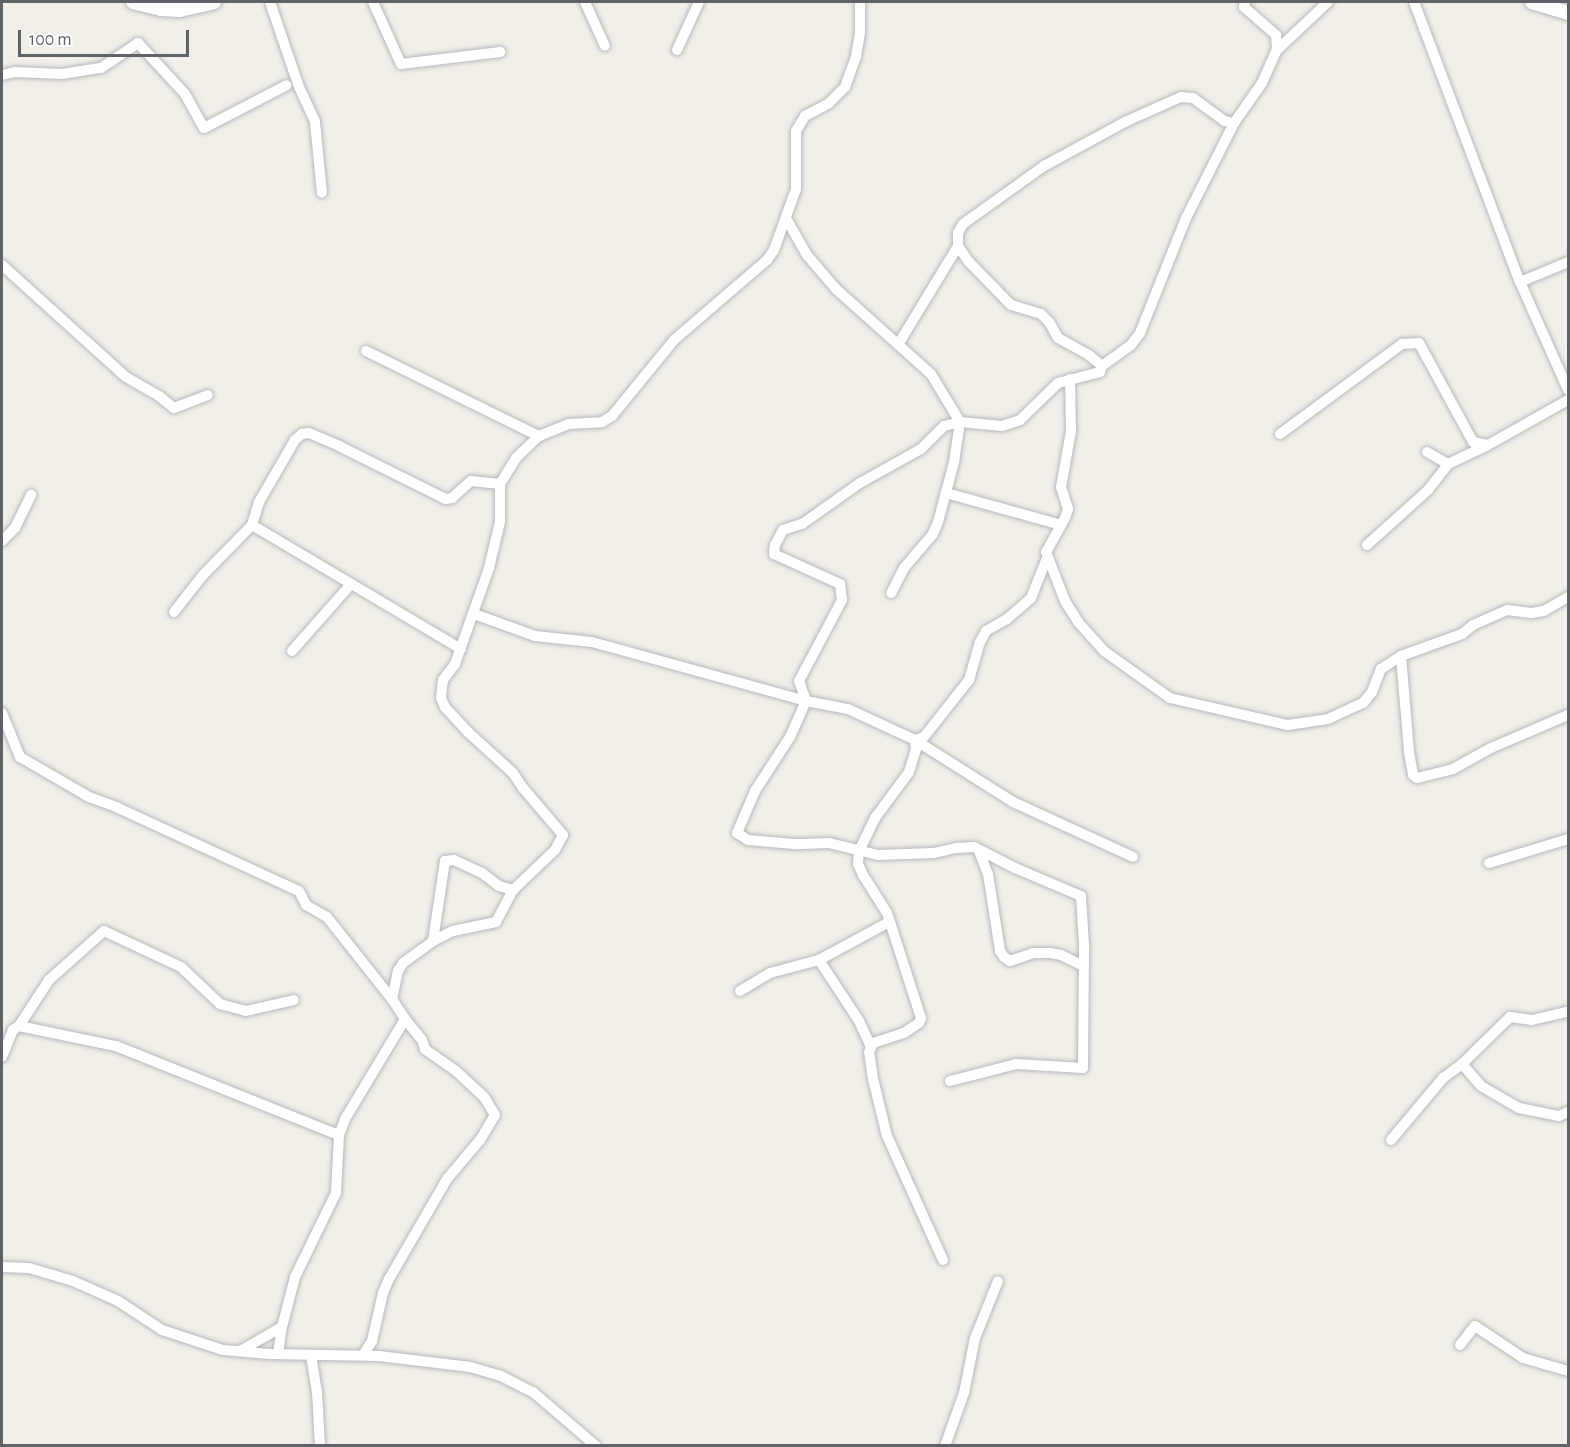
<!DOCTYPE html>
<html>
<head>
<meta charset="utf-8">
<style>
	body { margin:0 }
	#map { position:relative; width:1570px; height:1447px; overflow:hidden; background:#f1efe8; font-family:"Alegreya Sans",sans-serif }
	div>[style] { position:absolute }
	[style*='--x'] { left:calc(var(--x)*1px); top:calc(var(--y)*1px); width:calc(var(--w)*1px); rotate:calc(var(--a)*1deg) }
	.roads { filter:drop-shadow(0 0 2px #b5b8bc) drop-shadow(0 0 2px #b5b8bc) }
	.minor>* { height:10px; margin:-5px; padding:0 5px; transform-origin:5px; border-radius:5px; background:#fff }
	.tertiary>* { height:14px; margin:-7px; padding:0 7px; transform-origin:7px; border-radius:7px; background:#fff }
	span { translate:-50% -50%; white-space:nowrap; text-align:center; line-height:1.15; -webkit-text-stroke:4.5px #fff; paint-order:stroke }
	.frame { position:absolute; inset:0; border:3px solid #5f6368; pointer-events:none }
	.scale { position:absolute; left:18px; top:30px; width:171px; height:27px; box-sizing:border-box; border:3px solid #5f6368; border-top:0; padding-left:8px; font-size:18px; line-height:21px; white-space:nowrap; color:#5f6368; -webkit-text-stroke:4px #fff; paint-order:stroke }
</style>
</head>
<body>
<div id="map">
	<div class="roads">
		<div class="minor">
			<div style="--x:270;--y:2;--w:90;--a:71.2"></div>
			<div style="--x:299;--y:87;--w:38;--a:65"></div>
			<div style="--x:315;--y:122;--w:71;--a:84.4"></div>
			<div style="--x:373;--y:2;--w:68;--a:65.7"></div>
			<div style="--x:401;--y:64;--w:100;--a:-6.9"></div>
			<div style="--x:585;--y:2;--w:48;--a:65.6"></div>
			<div style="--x:1245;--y:2;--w:5;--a:101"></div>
			<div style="--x:1244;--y:7;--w:43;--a:41.2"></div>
			<div style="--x:1276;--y:35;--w:15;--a:86"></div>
			<div style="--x:1414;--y:2;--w:299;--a:69.3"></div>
			<div style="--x:1520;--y:282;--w:118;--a:66"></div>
			<div style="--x:677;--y:50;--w:53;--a:-65.4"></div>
			<div style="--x:2;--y:75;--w:13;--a:-13"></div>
			<div style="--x:15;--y:72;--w:47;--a:2.4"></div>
			<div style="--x:62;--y:74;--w:39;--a:-9"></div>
			<div style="--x:101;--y:68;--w:45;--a:-34"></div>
			<div style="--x:138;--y:43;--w:69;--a:47.3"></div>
			<div style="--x:185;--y:94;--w:39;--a:61"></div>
			<div style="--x:204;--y:128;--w:93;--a:-27.4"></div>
			<div style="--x:787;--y:220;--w:40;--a:60.3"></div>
			<div style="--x:807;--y:255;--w:45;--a:49.5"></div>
			<div style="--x:836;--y:289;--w:127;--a:41.8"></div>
			<div style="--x:931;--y:374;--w:56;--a:58.9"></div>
			<div style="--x:960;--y:422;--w:40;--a:98.5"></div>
			<div style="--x:954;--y:462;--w:62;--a:104.9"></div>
			<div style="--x:938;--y:522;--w:13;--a:113"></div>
			<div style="--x:933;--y:534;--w:45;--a:130.5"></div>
			<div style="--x:904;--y:568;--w:28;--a:117"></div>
			<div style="--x:2;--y:265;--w:167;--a:42.1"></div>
			<div style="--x:126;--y:377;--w:38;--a:30"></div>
			<div style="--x:159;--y:396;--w:19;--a:39"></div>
			<div style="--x:174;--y:408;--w:36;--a:-21"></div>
			<div style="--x:1520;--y:282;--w:52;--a:-22.6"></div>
			<div style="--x:899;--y:343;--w:114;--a:-58.7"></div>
			<div style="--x:366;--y:351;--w:193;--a:26.2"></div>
			<div style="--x:1102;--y:366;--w:17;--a:-140"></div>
			<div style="--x:1089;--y:355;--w:35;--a:-151"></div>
			<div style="--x:1058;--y:338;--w:18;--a:-119"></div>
			<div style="--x:1049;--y:322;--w:11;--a:-135"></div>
			<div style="--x:1041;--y:314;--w:31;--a:-163"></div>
			<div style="--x:1011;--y:305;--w:60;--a:-134.3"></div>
			<div style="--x:969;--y:262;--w:19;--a:-125"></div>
			<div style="--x:958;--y:246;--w:13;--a:-90"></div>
			<div style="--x:958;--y:233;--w:10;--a:-61"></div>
			<div style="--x:963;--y:224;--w:100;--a:-35.6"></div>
			<div style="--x:1044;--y:166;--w:94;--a:-28.5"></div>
			<div style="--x:1127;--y:121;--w:59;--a:-24"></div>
			<div style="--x:1181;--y:97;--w:12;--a:5"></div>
			<div style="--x:1193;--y:98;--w:39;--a:36"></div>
			<div style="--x:1225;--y:121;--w:9;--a:13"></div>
			<div style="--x:1070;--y:379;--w:52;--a:88.9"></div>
			<div style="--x:1071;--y:431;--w:57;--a:100.1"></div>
			<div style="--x:1061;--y:487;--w:23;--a:72"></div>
			<div style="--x:1068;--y:509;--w:9;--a:108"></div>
			<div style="--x:1065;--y:518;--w:39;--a:119"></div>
			<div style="--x:1046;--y:552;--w:53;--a:68.8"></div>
			<div style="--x:1065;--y:601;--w:25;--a:58"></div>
			<div style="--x:1078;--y:622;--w:39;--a:48"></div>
			<div style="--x:1104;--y:651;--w:81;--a:35.5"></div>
			<div style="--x:1170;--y:698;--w:121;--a:12.9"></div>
			<div style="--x:1288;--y:725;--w:40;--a:-8.5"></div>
			<div style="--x:1328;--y:719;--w:38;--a:-25"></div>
			<div style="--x:1363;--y:703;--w:14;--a:-51"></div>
			<div style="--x:1372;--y:692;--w:25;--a:-69"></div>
			<div style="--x:1381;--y:669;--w:24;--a:-33"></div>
			<div style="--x:1280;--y:434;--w:152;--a:-36.4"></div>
			<div style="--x:1402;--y:344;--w:17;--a:-3"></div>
			<div style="--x:1419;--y:343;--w:113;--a:61.4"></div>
			<div style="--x:1473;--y:442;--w:15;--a:11"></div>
			<div style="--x:1427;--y:452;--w:24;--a:30"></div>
			<div style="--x:1448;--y:464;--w:44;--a:-25.4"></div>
			<div style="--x:1488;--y:445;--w:92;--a:-29.4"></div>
			<div style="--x:946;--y:493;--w:119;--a:15.5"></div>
			<div style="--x:252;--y:525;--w:243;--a:30.7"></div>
			<div style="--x:2;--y:541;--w:18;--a:-45"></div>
			<div style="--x:15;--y:528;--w:37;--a:-64"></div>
			<div style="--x:1367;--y:545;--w:82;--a:-42"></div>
			<div style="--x:1428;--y:490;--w:33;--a:-52"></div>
			<div style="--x:1568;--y:597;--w:28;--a:150"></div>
			<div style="--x:1544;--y:611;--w:13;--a:171"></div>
			<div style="--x:1531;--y:613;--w:24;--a:-173"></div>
			<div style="--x:1507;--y:610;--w:37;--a:156"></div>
			<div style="--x:1473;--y:625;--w:14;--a:141"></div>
			<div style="--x:1462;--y:634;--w:65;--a:160.2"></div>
			<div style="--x:1401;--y:656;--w:96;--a:85.2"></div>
			<div style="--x:1409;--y:752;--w:23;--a:80"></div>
			<div style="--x:1413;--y:775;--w:5;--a:37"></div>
			<div style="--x:1417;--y:778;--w:37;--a:-14"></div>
			<div style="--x:1453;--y:769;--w:43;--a:-28.9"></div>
			<div style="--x:1491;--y:748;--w:84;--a:-23.2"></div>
			<div style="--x:174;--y:612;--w:47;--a:-51.9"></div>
			<div style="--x:203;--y:575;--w:70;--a:-45.6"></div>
			<div style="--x:252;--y:525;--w:24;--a:-73"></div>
			<div style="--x:259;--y:502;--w:72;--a:-59.9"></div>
			<div style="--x:295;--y:440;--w:9;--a:-41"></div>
			<div style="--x:302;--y:434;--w:7;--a:-8"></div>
			<div style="--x:309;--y:433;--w:33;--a:23"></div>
			<div style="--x:339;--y:446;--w:119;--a:26.4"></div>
			<div style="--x:446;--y:499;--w:6;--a:-9"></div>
			<div style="--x:452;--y:498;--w:25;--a:-42"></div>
			<div style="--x:471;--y:481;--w:29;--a:6"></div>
			<div style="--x:474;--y:614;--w:65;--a:19.8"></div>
			<div style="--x:535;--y:636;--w:57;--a:6"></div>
			<div style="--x:592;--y:642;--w:222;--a:15.4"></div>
			<div style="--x:806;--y:701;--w:21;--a:-109"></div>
			<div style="--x:799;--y:681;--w:92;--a:-62"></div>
			<div style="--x:842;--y:600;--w:16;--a:-97"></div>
			<div style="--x:840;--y:584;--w:72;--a:-155.6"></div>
			<div style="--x:774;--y:554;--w:9;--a:-84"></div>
			<div style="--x:775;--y:545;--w:17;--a:-62"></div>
			<div style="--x:783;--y:530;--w:20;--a:-18"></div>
			<div style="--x:802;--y:524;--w:71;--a:-35.3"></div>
			<div style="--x:860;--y:483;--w:70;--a:-29.1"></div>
			<div style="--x:921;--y:449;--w:33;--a:-45"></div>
			<div style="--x:944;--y:426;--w:16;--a:-14"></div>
			<div style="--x:960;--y:422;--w:42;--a:5.4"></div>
			<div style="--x:1002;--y:426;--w:19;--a:-18"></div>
			<div style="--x:1020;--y:420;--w:53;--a:-44.2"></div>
			<div style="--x:1058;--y:383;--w:43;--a:-14.7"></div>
			<div style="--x:1100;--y:372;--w:6;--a:-72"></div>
			<div style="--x:1102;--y:366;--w:36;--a:-36"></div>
			<div style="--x:1131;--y:345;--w:15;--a:-53"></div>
			<div style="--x:1140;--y:333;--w:124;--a:-68.2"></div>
			<div style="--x:1186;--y:218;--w:106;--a:-63.2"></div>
			<div style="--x:1234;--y:123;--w:49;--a:-55"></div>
			<div style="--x:1262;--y:83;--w:36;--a:-66"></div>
			<div style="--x:1277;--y:50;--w:70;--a:-43.3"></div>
			<div style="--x:292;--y:651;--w:89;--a:-48.6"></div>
			<div style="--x:2;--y:713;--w:48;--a:67.8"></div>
			<div style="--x:20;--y:757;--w:80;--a:30.1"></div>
			<div style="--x:89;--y:797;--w:29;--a:20"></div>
			<div style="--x:116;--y:807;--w:201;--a:24.7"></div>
			<div style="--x:299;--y:891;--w:16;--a:63"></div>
			<div style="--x:306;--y:905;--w:24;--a:30"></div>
			<div style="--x:327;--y:917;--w:105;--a:51.6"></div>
			<div style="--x:979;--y:851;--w:25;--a:69"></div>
			<div style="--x:988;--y:874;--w:78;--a:81.1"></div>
			<div style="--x:1000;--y:951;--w:7;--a:56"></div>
			<div style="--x:1004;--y:957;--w:7;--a:34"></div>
			<div style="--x:1010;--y:961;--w:24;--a:-19"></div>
			<div style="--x:1033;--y:953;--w:17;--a:0"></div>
			<div style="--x:1050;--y:953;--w:11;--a:10"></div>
			<div style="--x:1061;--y:955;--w:25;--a:26"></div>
			<div style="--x:1489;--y:863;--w:83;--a:-16.9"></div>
			<div style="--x:433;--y:941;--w:81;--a:-81.5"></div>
			<div style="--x:445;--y:861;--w:9;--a:-6"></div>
			<div style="--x:454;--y:860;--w:31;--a:25"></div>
			<div style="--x:482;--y:873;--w:21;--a:37"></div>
			<div style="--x:499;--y:886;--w:15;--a:16"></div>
			<div style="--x:819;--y:960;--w:73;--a:56.7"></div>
			<div style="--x:859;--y:1021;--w:29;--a:65"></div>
			<div style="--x:740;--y:991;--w:35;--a:-31"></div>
			<div style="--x:770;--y:973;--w:51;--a:-14.9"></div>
			<div style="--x:819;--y:960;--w:80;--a:-28.5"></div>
			<div style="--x:19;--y:1026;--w:99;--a:11.7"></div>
			<div style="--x:116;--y:1046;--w:240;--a:21.8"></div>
			<div style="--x:2;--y:1057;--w:29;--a:-68"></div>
			<div style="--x:13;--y:1030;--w:7;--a:-34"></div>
			<div style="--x:19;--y:1026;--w:55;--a:-56.9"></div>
			<div style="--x:49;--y:980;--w:74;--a:-41.7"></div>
			<div style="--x:104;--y:931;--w:85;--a:25.1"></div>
			<div style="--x:181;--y:967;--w:54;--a:43.5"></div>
			<div style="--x:220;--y:1004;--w:27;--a:15"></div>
			<div style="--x:246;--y:1011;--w:49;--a:-12.9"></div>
			<div style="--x:1462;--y:1064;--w:67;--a:-44.4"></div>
			<div style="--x:1510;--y:1017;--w:22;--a:8"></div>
			<div style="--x:1532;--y:1020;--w:37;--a:-13"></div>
			<div style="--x:950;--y:1081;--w:68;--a:-14.4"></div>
			<div style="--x:1016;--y:1064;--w:67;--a:3.4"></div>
			<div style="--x:1083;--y:1068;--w:123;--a:-89.5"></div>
			<div style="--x:1084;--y:945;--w:49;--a:-93.5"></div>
			<div style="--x:1081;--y:896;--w:72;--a:-157"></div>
			<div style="--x:1015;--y:868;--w:46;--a:-152.9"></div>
			<div style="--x:974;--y:847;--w:18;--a:177"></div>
			<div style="--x:956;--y:848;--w:23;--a:167"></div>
			<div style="--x:934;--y:853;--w:56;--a:178"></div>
			<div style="--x:878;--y:855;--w:50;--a:-166.2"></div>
			<div style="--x:829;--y:843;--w:35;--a:178"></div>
			<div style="--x:794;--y:844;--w:46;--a:-175"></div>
			<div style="--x:748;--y:840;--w:13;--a:-148"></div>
			<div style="--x:737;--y:833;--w:46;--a:-66.8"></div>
			<div style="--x:755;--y:791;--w:64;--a:-57.1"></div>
			<div style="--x:790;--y:737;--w:39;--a:-66"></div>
			<div style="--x:806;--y:701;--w:43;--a:10.8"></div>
			<div style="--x:848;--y:709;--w:74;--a:24.8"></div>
			<div style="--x:915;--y:740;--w:116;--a:32.3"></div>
			<div style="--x:1013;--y:802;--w:132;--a:24.6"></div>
			<div style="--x:1391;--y:1140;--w:81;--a:-50"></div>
			<div style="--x:1443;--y:1078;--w:24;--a:-36"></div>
			<div style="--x:1462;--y:1064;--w:29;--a:49"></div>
			<div style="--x:1481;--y:1086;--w:44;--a:30.1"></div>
			<div style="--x:1519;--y:1108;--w:41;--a:11.3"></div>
			<div style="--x:1559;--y:1116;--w:10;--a:-24"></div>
			<div style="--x:943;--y:1260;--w:136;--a:-114.3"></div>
			<div style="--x:887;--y:1136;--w:59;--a:-103.8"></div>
			<div style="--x:873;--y:1079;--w:27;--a:-98"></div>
			<div style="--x:869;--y:1052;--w:10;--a:-66"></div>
			<div style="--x:873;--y:1043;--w:33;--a:-18"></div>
			<div style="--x:904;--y:1033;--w:18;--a:-34"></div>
			<div style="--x:919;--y:1023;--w:5;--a:-68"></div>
			<div style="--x:921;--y:1018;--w:110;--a:-107.9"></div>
			<div style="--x:887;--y:913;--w:45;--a:-122.3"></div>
			<div style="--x:863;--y:875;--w:12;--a:-114"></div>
			<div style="--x:858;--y:864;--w:13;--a:-86"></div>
			<div style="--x:859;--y:851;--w:37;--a:-64"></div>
			<div style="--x:875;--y:818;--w:57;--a:-53.5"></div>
			<div style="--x:909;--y:772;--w:24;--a:-73"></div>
			<div style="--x:916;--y:749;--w:9;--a:-96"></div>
			<div style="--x:915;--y:740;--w:9;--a:-18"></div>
			<div style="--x:924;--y:737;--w:73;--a:-51.7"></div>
			<div style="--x:969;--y:680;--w:40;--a:-74"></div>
			<div style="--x:980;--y:642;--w:13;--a:-61"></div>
			<div style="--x:986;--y:631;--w:24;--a:-30"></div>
			<div style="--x:1007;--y:619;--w:32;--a:-41"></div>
			<div style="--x:1031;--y:598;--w:43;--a:-68.2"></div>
			<div style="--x:2;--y:1267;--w:27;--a:2"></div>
			<div style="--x:29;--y:1268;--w:46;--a:16.5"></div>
			<div style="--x:73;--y:1281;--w:49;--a:24"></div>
			<div style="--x:118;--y:1301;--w:53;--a:33.4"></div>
			<div style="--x:162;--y:1330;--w:64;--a:18.2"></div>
			<div style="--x:223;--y:1350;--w:46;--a:5"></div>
			<div style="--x:269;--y:1354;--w:110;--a:1"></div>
			<div style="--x:379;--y:1356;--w:92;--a:6.9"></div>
			<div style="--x:470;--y:1367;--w:32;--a:16"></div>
			<div style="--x:501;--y:1376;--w:36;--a:27"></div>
			<div style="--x:533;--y:1392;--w:83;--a:40.6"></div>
			<div style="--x:1460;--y:1345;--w:24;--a:-52"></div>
			<div style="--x:1475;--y:1326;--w:58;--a:33.7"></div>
			<div style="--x:1523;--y:1358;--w:47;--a:16.1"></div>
			<div style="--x:240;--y:1351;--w:48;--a:-29.7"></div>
			<div style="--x:278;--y:1354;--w:27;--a:-82"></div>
			<div style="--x:282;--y:1327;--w:52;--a:-75.4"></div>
			<div style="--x:295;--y:1277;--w:93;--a:-64"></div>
			<div style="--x:336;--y:1193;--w:58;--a:-87"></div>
			<div style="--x:339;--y:1135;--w:17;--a:-69"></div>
			<div style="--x:345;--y:1119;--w:117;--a:-59"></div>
			<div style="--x:405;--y:1019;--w:24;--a:-123"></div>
			<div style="--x:392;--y:999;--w:29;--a:-78"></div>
			<div style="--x:398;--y:971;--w:9;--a:-58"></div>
			<div style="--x:403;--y:963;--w:37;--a:-36"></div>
			<div style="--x:433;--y:941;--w:22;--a:-27"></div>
			<div style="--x:453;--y:931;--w:44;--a:-11.8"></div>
			<div style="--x:496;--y:922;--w:36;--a:-62"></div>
			<div style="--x:513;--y:890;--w:58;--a:-43.6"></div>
			<div style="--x:555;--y:850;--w:17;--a:-62"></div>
			<div style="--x:563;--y:835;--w:62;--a:-130.4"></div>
			<div style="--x:523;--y:788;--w:18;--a:-124"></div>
			<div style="--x:513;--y:773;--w:61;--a:-137.7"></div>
			<div style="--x:468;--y:732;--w:34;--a:-133"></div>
			<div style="--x:445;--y:707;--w:10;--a:-114"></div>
			<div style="--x:441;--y:698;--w:18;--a:-84"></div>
			<div style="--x:443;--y:680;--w:20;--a:-53"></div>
			<div style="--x:455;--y:664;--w:102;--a:-70.5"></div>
			<div style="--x:489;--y:568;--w:47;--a:-76.6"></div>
			<div style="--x:500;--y:522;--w:38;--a:-90"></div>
			<div style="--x:500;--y:484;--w:31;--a:-58"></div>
			<div style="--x:516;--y:458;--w:32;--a:-44"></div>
			<div style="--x:539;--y:436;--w:31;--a:-22"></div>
			<div style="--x:568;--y:424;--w:34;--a:-3"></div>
			<div style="--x:602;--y:422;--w:12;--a:-31"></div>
			<div style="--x:612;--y:416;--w:98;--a:-50.8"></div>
			<div style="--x:674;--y:340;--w:123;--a:-40.7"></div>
			<div style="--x:767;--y:260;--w:12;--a:-55"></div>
			<div style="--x:774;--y:250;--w:65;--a:-70.2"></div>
			<div style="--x:796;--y:189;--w:58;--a:-90"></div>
			<div style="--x:796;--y:131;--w:17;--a:-59"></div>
			<div style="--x:805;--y:116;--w:27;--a:-28"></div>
			<div style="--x:829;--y:103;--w:23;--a:-45"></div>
			<div style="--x:845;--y:87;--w:33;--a:-70"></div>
			<div style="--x:856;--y:56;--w:23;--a:-80"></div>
			<div style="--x:860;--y:33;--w:31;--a:-90"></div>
			<div style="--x:311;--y:1355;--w:37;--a:81"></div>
			<div style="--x:317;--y:1392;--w:54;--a:86.8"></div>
			<div style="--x:363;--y:1355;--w:17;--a:-57"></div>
			<div style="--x:372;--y:1341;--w:49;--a:-77.1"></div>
			<div style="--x:383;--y:1293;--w:15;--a:-67"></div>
			<div style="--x:389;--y:1279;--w:116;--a:-59.9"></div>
			<div style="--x:447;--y:1179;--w:51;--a:-49.8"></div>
			<div style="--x:480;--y:1140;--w:29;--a:-59"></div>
			<div style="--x:495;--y:1115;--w:21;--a:-121"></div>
			<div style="--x:484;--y:1097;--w:38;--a:-137"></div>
			<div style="--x:456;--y:1071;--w:38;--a:-145"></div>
			<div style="--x:425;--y:1049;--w:9;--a:-108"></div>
			<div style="--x:422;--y:1040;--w:27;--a:-129"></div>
			<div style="--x:945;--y:1446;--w:56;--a:-70.3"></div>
			<div style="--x:964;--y:1393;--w:56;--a:-78.7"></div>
			<div style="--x:975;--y:1338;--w:61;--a:-68"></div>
		</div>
		<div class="tertiary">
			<div style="--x:133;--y:2;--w:29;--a:14"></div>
			<div style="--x:161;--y:9;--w:19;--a:3"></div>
			<div style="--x:180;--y:10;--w:35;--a:-13"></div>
			<div style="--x:1532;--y:2;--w:38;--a:17"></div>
		</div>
	</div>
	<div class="frame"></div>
	<div class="scale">100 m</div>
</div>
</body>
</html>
